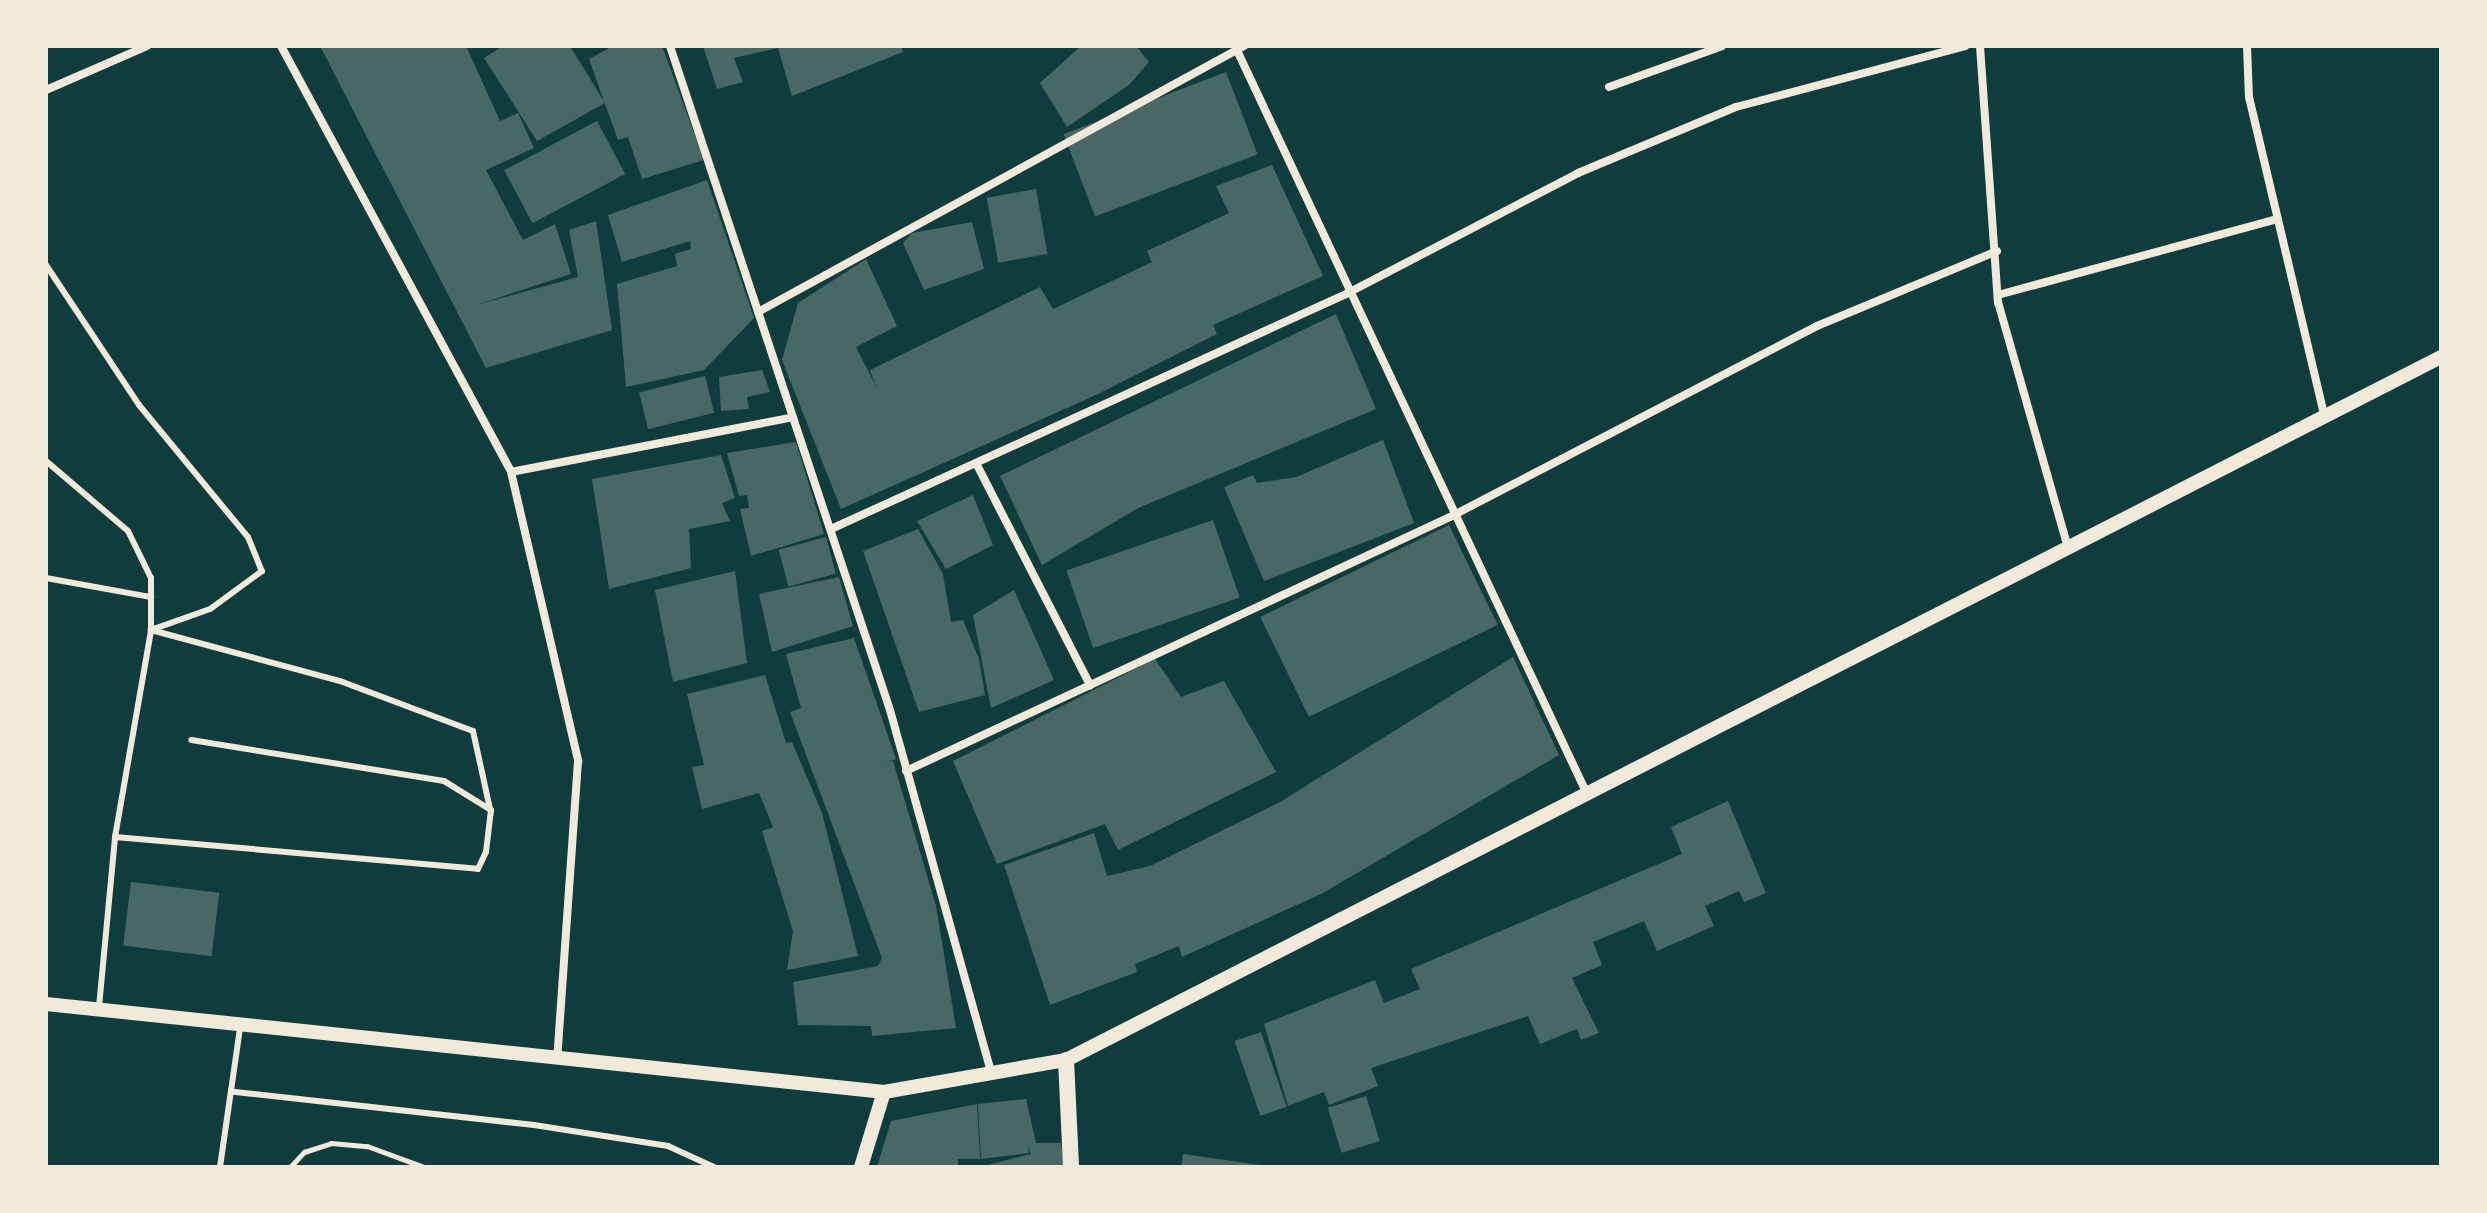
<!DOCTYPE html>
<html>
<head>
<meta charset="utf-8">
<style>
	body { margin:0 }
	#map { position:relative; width:2487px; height:1213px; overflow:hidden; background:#0f3d3e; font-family:Poppins,sans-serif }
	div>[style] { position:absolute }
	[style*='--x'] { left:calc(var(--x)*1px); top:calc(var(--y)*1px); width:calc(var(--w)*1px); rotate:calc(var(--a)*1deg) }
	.building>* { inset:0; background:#486865; transform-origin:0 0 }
	.path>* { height:5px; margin:-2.5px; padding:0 2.5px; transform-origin:2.5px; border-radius:2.5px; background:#f1e9da }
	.service>* { height:6px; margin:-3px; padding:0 3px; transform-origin:3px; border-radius:3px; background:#f1e9da }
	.minor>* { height:8px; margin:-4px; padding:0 4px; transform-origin:4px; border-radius:4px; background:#f1e9da }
	.tertiary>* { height:14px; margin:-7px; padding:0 7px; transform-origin:7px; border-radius:7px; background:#f1e9da }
	.secondary>* { height:16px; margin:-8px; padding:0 8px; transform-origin:8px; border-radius:8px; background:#f1e9da }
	span { translate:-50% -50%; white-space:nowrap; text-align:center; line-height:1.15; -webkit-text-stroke:6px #f1e9da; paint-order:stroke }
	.frame { position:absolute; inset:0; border:48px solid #f1e9da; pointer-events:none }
</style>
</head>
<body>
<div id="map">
	<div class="building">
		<div style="clip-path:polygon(320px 46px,466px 46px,500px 121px,518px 113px,534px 148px,486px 170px,523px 240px,555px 224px,571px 274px,476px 305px,578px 277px,569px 230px,596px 221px,612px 330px,486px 368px)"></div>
		<div style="clip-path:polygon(503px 46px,570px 46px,605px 103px,537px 141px,484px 58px)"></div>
		<div style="clip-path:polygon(613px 46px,662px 46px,704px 160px,642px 179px,628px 137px,618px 140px,589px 59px)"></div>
		<div style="clip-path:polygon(703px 46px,901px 46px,903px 52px,792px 96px,778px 48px,734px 58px,743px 82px,717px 89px)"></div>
		<div style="clip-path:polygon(1081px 46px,1136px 46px,1149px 62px,1129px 85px,1067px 127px,1040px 83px)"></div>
		<div style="left:1226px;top:72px;width:88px;height:174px;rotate:69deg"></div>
		<div style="left:597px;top:121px;width:60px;height:105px;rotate:62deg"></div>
		<div style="clip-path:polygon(1272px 165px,1323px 276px,1213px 325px,1217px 334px,1098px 394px,841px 509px,782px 360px,798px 303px,866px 259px,897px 326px,856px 347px,877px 388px,870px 370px,1040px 287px,1053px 309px,1152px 262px,1147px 251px,1229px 213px,1216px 186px)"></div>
		<div style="clip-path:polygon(707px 180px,754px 318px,704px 370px,626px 387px,617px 284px,677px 266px,675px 254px,691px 249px,690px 241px,622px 262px,608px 215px)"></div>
		<div style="left:1036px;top:189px;width:66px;height:50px;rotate:80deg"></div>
		<div style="clip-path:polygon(972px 222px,984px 269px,924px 290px,903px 243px,912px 233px)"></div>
		<div style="clip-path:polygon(1336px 314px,1376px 409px,1138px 508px,1042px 565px,1000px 476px)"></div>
		<div style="clip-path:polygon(762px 370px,770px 392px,747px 397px,749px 409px,721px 411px,719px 377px)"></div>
		<div style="left:705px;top:376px;width:38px;height:68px;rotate:76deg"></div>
		<div style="clip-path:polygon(1383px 440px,1414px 523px,1264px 581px,1224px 487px,1253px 475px,1257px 483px,1296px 477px)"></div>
		<div style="clip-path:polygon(796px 442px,824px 534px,751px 556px,740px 509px,749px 508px,747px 495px,739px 496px,727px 453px)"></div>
		<div style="clip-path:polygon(721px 455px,735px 498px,722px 503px,730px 521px,689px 529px,691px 568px,609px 589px,592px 479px)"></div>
		<div style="clip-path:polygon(973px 495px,993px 545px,946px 569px,917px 521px)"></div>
		<div style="left:1213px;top:520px;width:82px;height:155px;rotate:71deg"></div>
		<div style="left:1449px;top:525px;width:111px;height:210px;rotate:64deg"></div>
		<div style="clip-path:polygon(918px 529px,943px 574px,951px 622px,963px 620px,979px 659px,985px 695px,919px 712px,863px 551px)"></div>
		<div style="left:826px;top:537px;width:38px;height:49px;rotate:75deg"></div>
		<div style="clip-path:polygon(735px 571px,747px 663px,673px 682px,655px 590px)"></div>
		<div style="clip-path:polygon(839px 577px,853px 626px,772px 652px,759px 594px)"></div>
		<div style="clip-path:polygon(1014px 590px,1054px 680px,991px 708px,973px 615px)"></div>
		<div style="clip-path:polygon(854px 638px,896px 759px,884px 763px,893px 761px,936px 906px,956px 1028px,872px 1036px,871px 1026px,798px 1025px,793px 982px,878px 966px,882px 958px,790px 712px,801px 708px,786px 654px)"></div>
		<div style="clip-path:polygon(1513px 657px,1559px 755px,1321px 894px,1182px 957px,1179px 946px,1135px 964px,1137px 972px,1050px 1005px,1004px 865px,1094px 833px,1107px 876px,1150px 866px,1280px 802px)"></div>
		<div style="clip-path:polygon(1155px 659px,1181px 697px,1224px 681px,1276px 772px,1118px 850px,1105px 824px,997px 864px,953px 761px)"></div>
		<div style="clip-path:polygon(765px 675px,786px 743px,792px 742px,822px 813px,858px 956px,787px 970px,793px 931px,762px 831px,782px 824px,773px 827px,759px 793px,702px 809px,692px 767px,704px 765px,687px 694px)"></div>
		<div style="clip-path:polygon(1728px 801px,1766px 893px,1744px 902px,1739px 891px,1705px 906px,1714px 926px,1657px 951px,1644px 921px,1593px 942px,1602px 965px,1572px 978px,1599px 1033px,1581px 1040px,1577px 1029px,1540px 1044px,1528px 1016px,1371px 1068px,1378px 1086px,1329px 1105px,1324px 1092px,1288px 1106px,1264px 1024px,1375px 980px,1384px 1003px,1420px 989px,1411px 969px,1682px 854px,1671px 827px)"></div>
		<div style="left:131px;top:882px;width:89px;height:64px;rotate:7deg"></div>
		<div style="left:1261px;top:1032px;width:79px;height:28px;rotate:71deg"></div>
		<div style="left:1366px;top:1096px;width:47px;height:40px;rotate:73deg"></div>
		<div style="clip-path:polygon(1026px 1099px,1036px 1143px,1061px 1143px,1065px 1167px,980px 1167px,1031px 1154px,1027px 1143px,1029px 1153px,981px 1159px,978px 1104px)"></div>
		<div style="clip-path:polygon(977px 1104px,980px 1159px,958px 1159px,958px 1167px,877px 1167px,891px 1121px)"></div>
		<div style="clip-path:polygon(1183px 1154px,1260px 1165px,1259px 1167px,1181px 1167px)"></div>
	</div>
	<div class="path">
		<div style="--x:290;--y:1167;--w:21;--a:-47"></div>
		<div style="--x:304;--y:1152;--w:28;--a:-18"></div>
		<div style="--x:331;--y:1143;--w:36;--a:5"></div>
		<div style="--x:367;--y:1146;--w:61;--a:20.2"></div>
	</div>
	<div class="service">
		<div style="--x:46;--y:265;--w:168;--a:56.4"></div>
		<div style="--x:139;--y:405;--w:171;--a:50.5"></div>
		<div style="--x:248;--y:537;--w:37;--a:68"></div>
		<div style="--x:262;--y:571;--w:64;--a:143.8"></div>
		<div style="--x:210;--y:609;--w:63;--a:160.4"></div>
		<div style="--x:151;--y:630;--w:52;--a:-90"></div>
		<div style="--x:151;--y:578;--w:52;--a:-116.1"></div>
		<div style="--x:128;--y:531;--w:108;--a:-139.5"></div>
		<div style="--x:46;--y:578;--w:107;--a:10.3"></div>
		<div style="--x:115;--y:837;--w:210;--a:-80.1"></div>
		<div style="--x:151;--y:630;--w:196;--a:15.1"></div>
		<div style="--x:340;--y:681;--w:142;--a:20.6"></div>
		<div style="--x:473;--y:731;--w:80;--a:77.7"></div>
		<div style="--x:99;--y:1007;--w:171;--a:-84.6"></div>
		<div style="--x:115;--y:837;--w:364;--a:5"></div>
		<div style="--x:478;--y:869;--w:19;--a:-65"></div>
		<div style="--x:486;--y:852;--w:42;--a:-83.2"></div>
		<div style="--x:491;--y:810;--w:55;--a:-148.3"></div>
		<div style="--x:444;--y:781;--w:256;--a:-170.8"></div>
		<div style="--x:235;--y:1092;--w:301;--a:6.3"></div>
		<div style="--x:534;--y:1125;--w:136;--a:8.9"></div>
		<div style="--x:668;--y:1146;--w:51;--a:24.5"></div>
		<div style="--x:220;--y:1167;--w:139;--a:-81.8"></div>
	</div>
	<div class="minor">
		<div style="--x:281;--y:46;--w:484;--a:61.6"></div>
		<div style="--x:511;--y:472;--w:297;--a:76.9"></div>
		<div style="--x:578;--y:761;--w:298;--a:94"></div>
		<div style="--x:670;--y:46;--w:699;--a:71.67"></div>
		<div style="--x:890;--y:710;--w:376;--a:74.4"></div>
		<div style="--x:1235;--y:46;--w:824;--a:64.8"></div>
		<div style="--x:1980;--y:46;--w:257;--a:86"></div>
		<div style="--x:1998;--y:302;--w:256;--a:74.1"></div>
		<div style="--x:2247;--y:46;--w:51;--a:87.8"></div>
		<div style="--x:2249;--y:97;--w:330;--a:76.7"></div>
		<div style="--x:1609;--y:87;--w:120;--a:-19.9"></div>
		<div style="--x:46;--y:90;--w:110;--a:-23.5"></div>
		<div style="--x:1998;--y:295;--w:290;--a:-15.2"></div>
		<div style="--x:758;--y:312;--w:554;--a:-28.69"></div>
		<div style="--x:976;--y:463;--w:250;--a:62.8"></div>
		<div style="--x:511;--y:472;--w:284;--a:-11"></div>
		<div style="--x:831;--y:529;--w:566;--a:-24.53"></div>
		<div style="--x:1346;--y:294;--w:262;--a:-27.5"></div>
		<div style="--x:1578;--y:173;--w:171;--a:-22.7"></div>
		<div style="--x:1736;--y:107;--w:237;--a:-14.9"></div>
		<div style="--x:906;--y:771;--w:600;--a:-25.03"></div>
		<div style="--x:1450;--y:517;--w:414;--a:-27.5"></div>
		<div style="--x:1817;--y:326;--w:195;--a:-22.6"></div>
	</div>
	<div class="tertiary">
		<div style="--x:46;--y:1004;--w:843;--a:5.99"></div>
		<div style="--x:884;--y:1092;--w:185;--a:-10"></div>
		<div style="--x:1066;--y:1060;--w:1544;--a:-27.08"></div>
		<div style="--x:861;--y:1167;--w:78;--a:-73"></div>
	</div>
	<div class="secondary">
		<div style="--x:1066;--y:1060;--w:107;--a:87.3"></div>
	</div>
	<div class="frame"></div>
</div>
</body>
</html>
